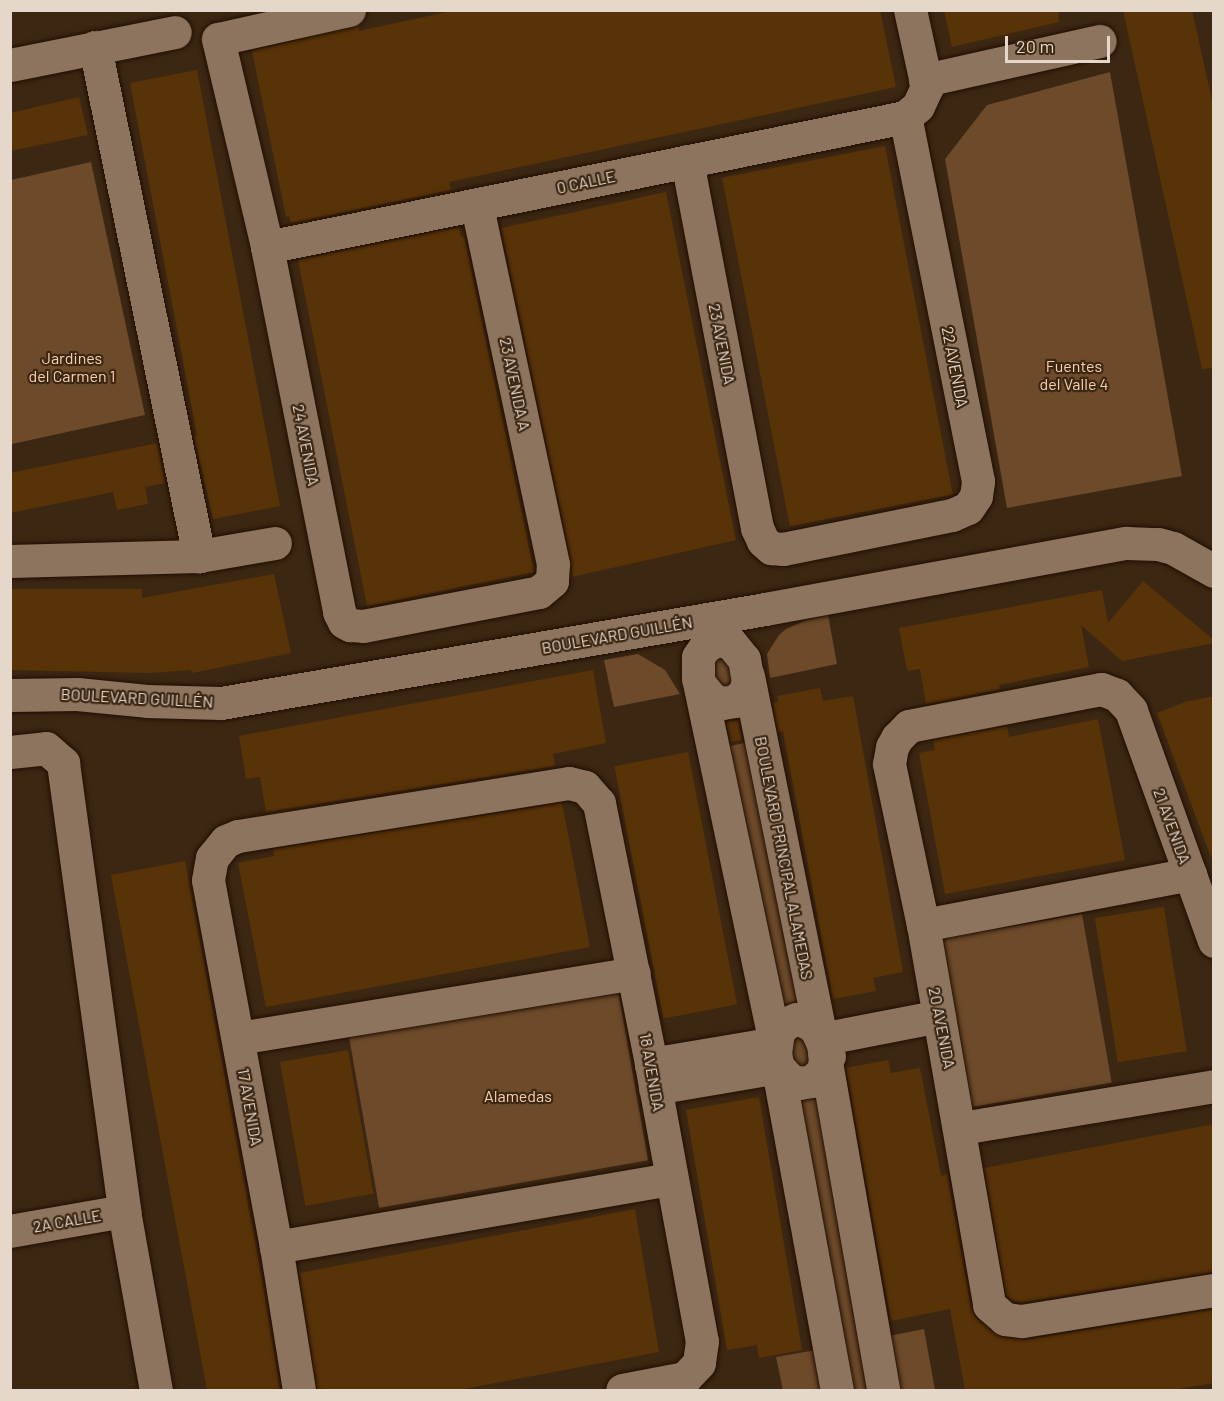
<!DOCTYPE html>
<html>
<head>
<meta charset="utf-8">
<style>
	body { margin:0 }
	#map { position:relative; width:1224px; height:1401px; overflow:hidden; background:#3c2713; font-family:Barlow,sans-serif }
	div>[style] { position:absolute }
	[style*='--x'] { left:calc(var(--x)*1px); top:calc(var(--y)*1px); width:calc(var(--w)*1px); rotate:calc(var(--a)*1deg) }
	.green>* { inset:0; background:#6c4a2a; transform-origin:0 0 }
	.building>* { inset:0; background:#593308; transform-origin:0 0 }
	.roads { filter:drop-shadow(0 0 2px #220f00) drop-shadow(0 0 2px #220f00) }
	.minor>* { height:33px; margin:-16.5px; padding:0 16.5px; transform-origin:16.5px; border-radius:16.5px; background:#8d745e }
	.secondary>* { height:33px; margin:-16.5px; padding:0 16.5px; transform-origin:16.5px; border-radius:16.5px; background:#8d745e }
	span { translate:-50% -50%; white-space:nowrap; text-align:center; line-height:1.15; -webkit-text-stroke:4.5px #3c2713; paint-order:stroke }
	.street-label { font-size:16px; color:#e5d7ca }
	.park-label { font-size:16px; color:#fad2b0 }
	.frame { position:absolute; inset:0; border:12px solid #e5d7ca; pointer-events:none }
	.scale { position:absolute; left:1005px; top:36px; width:105px; height:27px; box-sizing:border-box; border:3px solid #e5d7ca; border-top:0; padding-left:8px; font-size:18px; line-height:21px; white-space:nowrap; color:#e5d7ca; -webkit-text-stroke:4px #3c2713; paint-order:stroke }
</style>
</head>
<body>
<div id="map">
	<div class="green">
		<div style="clip-path:polygon(1110px 72px,1182px 476px,1007px 508px,945px 159px,987px 105px)"></div>
		<div style="clip-path:polygon(91px 162px,145px 415px,12px 444px,11px 180px)"></div>
		<div style="clip-path:polygon(828px 615px,837px 664px,770px 678px,767px 654px,779px 635px,786px 629px,807px 620px)"></div>
		<div style="clip-path:polygon(709px 652px,741px 663px,724px 697px,705px 659px)"></div>
		<div style="clip-path:polygon(638px 654px,665px 670px,680px 694px,614px 707px,604px 660px)"></div>
		<div style="left:754px;top:741px;width:268px;height:34px;rotate:78deg"></div>
		<div style="left:1082px;top:914px;width:171px;height:142px;rotate:80deg"></div>
		<div style="left:618px;top:990px;width:173px;height:273px;rotate:80deg"></div>
		<div style="clip-path:polygon(786px 1032px,819px 1043px,801px 1077px,782px 1039px)"></div>
		<div style="left:824px;top:1091px;width:304px;height:35px;rotate:80deg"></div>
		<div style="clip-path:polygon(924px 1329px,935px 1390px,894px 1390px,884px 1337px)"></div>
		<div style="clip-path:polygon(816px 1350px,824px 1390px,783px 1390px,776px 1357px)"></div>
	</div>
	<div class="building">
		<div style="clip-path:polygon(456px 10px,880px 10px,896px 87px,449px 182px,451px 190px,291px 223px,289px 216px,286px 217px,252px 51px,359px 25px,359px 31px)"></div>
		<div style="clip-path:polygon(944px 10px,1058px 10px,1059px 22px,952px 47px)"></div>
		<div style="clip-path:polygon(1123px 10px,1192px 10px,1214px 109px,1214px 368px,1202px 369px)"></div>
		<div style="clip-path:polygon(197px 70px,280px 506px,213px 519px,194px 436px,197px 435px,130px 83px)"></div>
		<div style="clip-path:polygon(79px 97px,88px 135px,10px 151px,10px 113px)"></div>
		<div style="left:885px;top:146px;width:355px;height:166px;rotate:79deg"></div>
		<div style="clip-path:polygon(666px 192px,736px 540px,572px 577px,571px 560px,501px 228px)"></div>
		<div style="clip-path:polygon(459px 227px,461px 237px,464px 236px,534px 572px,367px 606px,298px 260px)"></div>
		<div style="clip-path:polygon(157px 443px,165px 483px,145px 487px,148px 504px,117px 510px,113px 492px,10px 513px,10px 473px)"></div>
		<div style="clip-path:polygon(274px 574px,291px 653px,192px 673px,191px 670px,149px 673px,10px 670px,10px 589px,142px 589px,142px 598px)"></div>
		<div style="clip-path:polygon(1143px 581px,1214px 640px,1214px 643px,1122px 661px,1081px 625px,1089px 667px,999px 685px,1000px 689px,926px 704px,920px 669px,907px 671px,899px 628px,1102px 590px,1108px 623px)"></div>
		<div style="clip-path:polygon(593px 670px,606px 743px,553px 754px,555px 766px,266px 812px,260px 777px,246px 779px,239px 736px)"></div>
		<div style="clip-path:polygon(820px 688px,823px 701px,853px 696px,903px 972px,873px 978px,876px 991px,833px 999px,783px 731px,778px 732px,773px 703px,778px 702px,777px 696px)"></div>
		<div style="clip-path:polygon(1214px 696px,1214px 856px,1211px 857px,1157px 713px,1185px 702px)"></div>
		<div style="clip-path:polygon(1098px 719px,1125px 860px,945px 894px,919px 753px,935px 750px,933px 740px,1007px 726px,1009px 737px)"></div>
		<div style="left:738px;top:720px;width:20px;height:12px;rotate:79deg"></div>
		<div style="left:688px;top:752px;width:257px;height:75px;rotate:79deg"></div>
		<div style="clip-path:polygon(562px 803px,590px 947px,266px 1007px,238px 863px,274px 856px,273px 849px)"></div>
		<div style="clip-path:polygon(185px 861px,262px 1280px,280px 1390px,207px 1390px,111px 875px)"></div>
		<div style="left:1164px;top:907px;width:146px;height:70px;rotate:81deg"></div>
		<div style="left:348px;top:1050px;width:146px;height:69px;rotate:80deg"></div>
		<div style="clip-path:polygon(888px 1060px,891px 1073px,920px 1068px,941px 1176px,947px 1174px,971px 1308px,977px 1319px,1002px 1337px,1025px 1340px,1214px 1309px,1214px 1383px,1171px 1390px,965px 1390px,950px 1309px,891px 1321px,846px 1068px)"></div>
		<div style="clip-path:polygon(759px 1097px,802px 1350px,759px 1358px,757px 1345px,727px 1350px,686px 1110px)"></div>
		<div style="clip-path:polygon(1214px 1124px,1214px 1272px,1022px 1302px,1013px 1301px,1006px 1295px,984px 1168px)"></div>
		<div style="clip-path:polygon(635px 1209px,659px 1352px,459px 1390px,317px 1390px,299px 1273px)"></div>
	</div>
	<div class="roads">
		<div class="minor">
			<div style="--x:349;--y:10;--w:134;--a:167.5"></div>
			<div style="--x:218;--y:39;--w:214;--a:76.7"></div>
			<div style="--x:267;--y:247;--w:372;--a:78.8"></div>
			<div style="--x:339;--y:612;--w:11;--a:63"></div>
			<div style="--x:344;--y:622;--w:7;--a:27"></div>
			<div style="--x:350;--y:625;--w:13;--a:4"></div>
			<div style="--x:363;--y:626;--w:179;--a:-10.9"></div>
			<div style="--x:539;--y:592;--w:17;--a:-40"></div>
			<div style="--x:552;--y:581;--w:17;--a:-87"></div>
			<div style="--x:553;--y:564;--w:367;--a:-102"></div>
			<div style="--x:95;--y:47;--w:520;--a:78.45"></div>
			<div style="--x:10;--y:65;--w:168;--a:-11.3"></div>
			<div style="--x:925;--y:80;--w:179;--a:-12.6"></div>
			<div style="--x:687;--y:161;--w:374;--a:79.2"></div>
			<div style="--x:757;--y:528;--w:14;--a:65"></div>
			<div style="--x:763;--y:541;--w:11;--a:41"></div>
			<div style="--x:771;--y:548;--w:12;--a:5"></div>
			<div style="--x:783;--y:549;--w:172;--a:-11.4"></div>
			<div style="--x:952;--y:515;--w:17;--a:-24"></div>
			<div style="--x:968;--y:508;--w:14;--a:-56"></div>
			<div style="--x:976;--y:496;--w:15;--a:-82"></div>
			<div style="--x:978;--y:481;--w:371;--a:-101.3"></div>
			<div style="--x:905;--y:117;--w:17;--a:-40"></div>
			<div style="--x:918;--y:106;--w:21;--a:-65"></div>
			<div style="--x:927;--y:87;--w:79;--a:-102.4"></div>
			<div style="--x:267;--y:247;--w:651;--a:-11.52"></div>
			<div style="--x:10;--y:561;--w:189;--a:-1.5"></div>
			<div style="--x:199;--y:556;--w:77;--a:-9.7"></div>
			<div style="--x:748;--y:676;--w:370;--a:78.6"></div>
			<div style="--x:821;--y:1039;--w:120;--a:-11"></div>
			<div style="--x:10;--y:752;--w:36;--a:-6"></div>
			<div style="--x:46;--y:748;--w:23;--a:41"></div>
			<div style="--x:63;--y:763;--w:452;--a:82.2"></div>
			<div style="--x:124;--y:1211;--w:182;--a:79.9"></div>
			<div style="--x:923;--y:925;--w:272;--a:-10.8"></div>
			<div style="--x:1214;--y:941;--w:245;--a:-109.8"></div>
			<div style="--x:1131;--y:710;--w:21;--a:-133"></div>
			<div style="--x:1117;--y:695;--w:17;--a:-159"></div>
			<div style="--x:1101;--y:689;--w:196;--a:169.1"></div>
			<div style="--x:909;--y:726;--w:17;--a:135"></div>
			<div style="--x:897;--y:738;--w:10;--a:119"></div>
			<div style="--x:892;--y:747;--w:17;--a:100"></div>
			<div style="--x:889;--y:764;--w:165;--a:78.1"></div>
			<div style="--x:923;--y:925;--w:386;--a:80.1"></div>
			<div style="--x:989;--y:1305;--w:21;--a:41"></div>
			<div style="--x:1005;--y:1319;--w:17;--a:7"></div>
			<div style="--x:1022;--y:1321;--w:194;--a:-9.2"></div>
			<div style="--x:238;--y:1038;--w:401;--a:-9.3"></div>
			<div style="--x:829;--y:1056;--w:4;--a:180"></div>
			<div style="--x:825;--y:1056;--w:339;--a:80.1"></div>
			<div style="--x:651;--y:1064;--w:126;--a:-9.6"></div>
			<div style="--x:775;--y:1043;--w:372;--a:-101.9"></div>
			<div style="--x:698;--y:679;--w:22;--a:-90"></div>
			<div style="--x:698;--y:657;--w:11;--a:-56"></div>
			<div style="--x:704;--y:648;--w:14;--a:-36"></div>
			<div style="--x:715;--y:640;--w:15;--a:8"></div>
			<div style="--x:730;--y:642;--w:22;--a:51"></div>
			<div style="--x:744;--y:659;--w:23;--a:80"></div>
			<div style="--x:748;--y:682;--w:12;--a:110"></div>
			<div style="--x:744;--y:693;--w:12;--a:138"></div>
			<div style="--x:735;--y:701;--w:13;--a:171"></div>
			<div style="--x:722;--y:703;--w:11;--a:-158"></div>
			<div style="--x:712;--y:699;--w:17;--a:-130"></div>
			<div style="--x:778;--y:1067;--w:16;--a:47"></div>
			<div style="--x:789;--y:1079;--w:11;--a:22"></div>
			<div style="--x:799;--y:1083;--w:13;--a:-9"></div>
			<div style="--x:812;--y:1081;--w:13;--a:-42"></div>
			<div style="--x:822;--y:1072;--w:10;--a:-73"></div>
			<div style="--x:825;--y:1062;--w:18;--a:-96"></div>
			<div style="--x:823;--y:1044;--w:17;--a:-115"></div>
			<div style="--x:816;--y:1029;--w:11;--a:-142"></div>
			<div style="--x:807;--y:1022;--w:11;--a:-165"></div>
			<div style="--x:796;--y:1019;--w:12;--a:156"></div>
			<div style="--x:785;--y:1024;--w:11;--a:131"></div>
			<div style="--x:778;--y:1032;--w:21;--a:98"></div>
			<div style="--x:775;--y:1053;--w:343;--a:79.6"></div>
			<div style="--x:655;--y:1088;--w:125;--a:-9.7"></div>
			<div style="--x:961;--y:1128;--w:256;--a:-9.4"></div>
			<div style="--x:10;--y:1231;--w:116;--a:-10"></div>
			<div style="--x:276;--y:1247;--w:401;--a:-9.8"></div>
			<div style="--x:299;--y:1390;--w:145;--a:-99.1"></div>
			<div style="--x:276;--y:1247;--w:373;--a:-100.5"></div>
			<div style="--x:208;--y:880;--w:22;--a:-80"></div>
			<div style="--x:212;--y:858;--w:22;--a:-51"></div>
			<div style="--x:226;--y:841;--w:13;--a:-23"></div>
			<div style="--x:238;--y:836;--w:335;--a:-9.1"></div>
			<div style="--x:569;--y:783;--w:16;--a:14"></div>
			<div style="--x:585;--y:787;--w:21;--a:49"></div>
			<div style="--x:599;--y:803;--w:266;--a:78.7"></div>
			<div style="--x:651;--y:1064;--w:282;--a:79.6"></div>
			<div style="--x:702;--y:1341;--w:22;--a:98"></div>
			<div style="--x:699;--y:1363;--w:21;--a:133"></div>
			<div style="--x:685;--y:1378;--w:64;--a:169.2"></div>
		</div>
		<div class="secondary">
			<div style="--x:10;--y:695;--w:67;--a:-0.9"></div>
			<div style="--x:77;--y:694;--w:70;--a:5.7"></div>
			<div style="--x:147;--y:701;--w:74;--a:1.5"></div>
			<div style="--x:221;--y:703;--w:552;--a:-9.8"></div>
			<div style="--x:765;--y:609;--w:367;--a:-10.4"></div>
			<div style="--x:1126;--y:543;--w:32;--a:2"></div>
			<div style="--x:1158;--y:544;--w:16;--a:15"></div>
			<div style="--x:1173;--y:548;--w:47;--a:29.3"></div>
		</div>
	</div>
	<div class="street-label">
		<span style="left:586px;top:182px;rotate:-12deg">0 CALLE</span>
		<span style="left:722px;top:344px;rotate:79deg">23 AVENIDA</span>
		<span style="left:955px;top:367px;rotate:79deg">22 AVENIDA</span>
		<span style="left:515px;top:384px;rotate:78deg">23 AVENIDA A</span>
		<span style="left:306px;top:445px;rotate:79deg">24 AVENIDA</span>
		<span style="left:617px;top:635px;rotate:-10deg">BOULEVARD GUILLÉN</span>
		<span style="left:137px;top:698px;rotate:3deg">BOULEVARD GUILLÉN</span>
		<span style="left:1172px;top:826px;rotate:70deg">21 AVENIDA</span>
		<span style="left:784px;top:858px;rotate:79deg">BOULEVARD PRINCIPAL ALAMEDAS</span>
		<span style="left:942px;top:1028px;rotate:79deg">20 AVENIDA</span>
		<span style="left:652px;top:1072px;rotate:80deg">18 AVENIDA</span>
		<span style="left:250px;top:1107px;rotate:80deg">17 AVENIDA</span>
		<span style="left:67px;top:1221px;rotate:-10deg">2A CALLE</span>
	</div>
	<div class="park-label">
		<span style="left:72px;top:367px">Jardines<br>del Carmen 1</span>
		<span style="left:1074px;top:375px">Fuentes<br>del Valle 4</span>
		<span style="left:518px;top:1096px">Alamedas</span>
	</div>
	<div class="frame"></div>
	<div class="scale">20 m</div>
</div>
</body>
</html>
